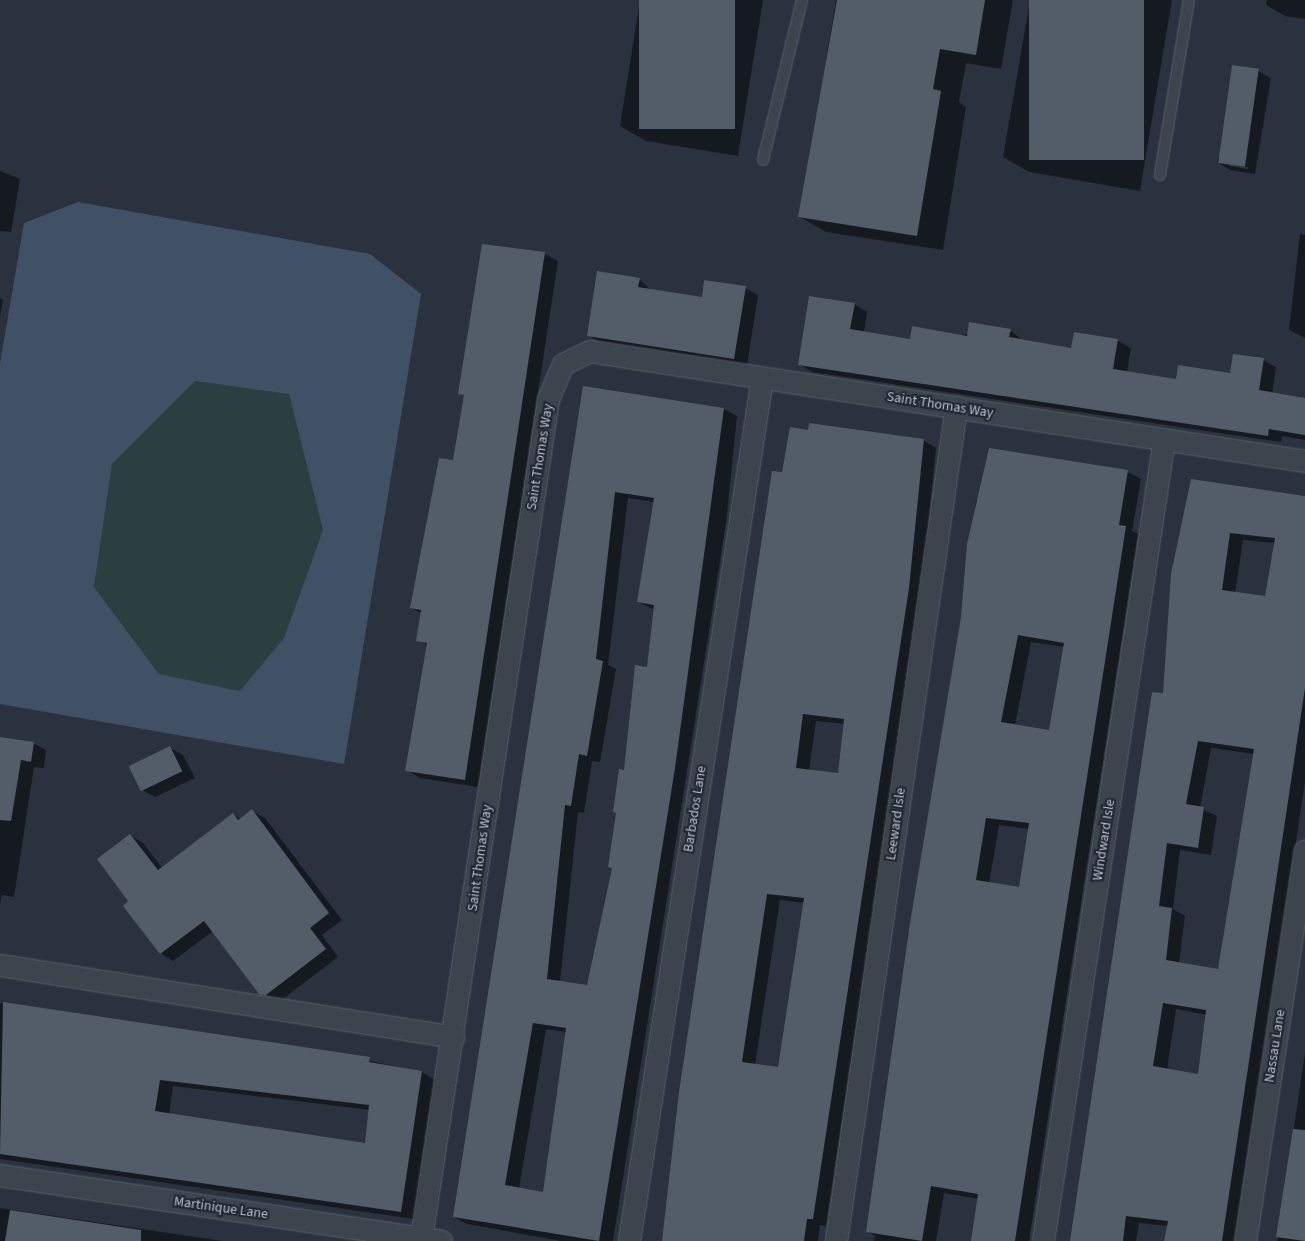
<!DOCTYPE html>
<html>
<head>
<meta charset="utf-8">
<style>
	body { margin:0 }
	#map { position:relative; width:1305px; height:1241px; overflow:hidden; background:#29323e; font-family:"Source Sans 3",sans-serif }
	div>[style] { position:absolute }
	[style*='--x'] { left:calc(var(--x)*1px); top:calc(var(--y)*1px); width:calc(var(--w)*1px); rotate:calc(var(--a)*1deg) }
	.green>* { inset:0; background:#2c3f40 }
	.water>* { inset:0; background:#415165 }
	.shadow>* { inset:0; background:#0007 }
	.building>* { inset:0; background:#525d69; transform-origin:0 0 }
	.roads { filter:drop-shadow(0 0 1px #5a626c) drop-shadow(0 0 1px #5a626c) }
	.lane>* { height:10px; margin:-5px; padding:0 5px; transform-origin:5px; border-radius:5px; background:#3c444e }
	.street>* { height:21px; margin:-10.5px; padding:0 10.5px; transform-origin:10.5px; border-radius:10.5px; background:#3c444e }
	span { translate:-50% -50%; white-space:nowrap; text-align:center; line-height:1.15; -webkit-text-stroke:4.5px #212934; paint-order:stroke }
	.street-label { font-size:14px; color:#b9bfc9 }
</style>
</head>
<body>
<div id="map">
	<div class="green">
		<div style="clip-path:polygon(195px 381px,289px 394px,323px 530px,284px 638px,241px 691px,159px 674px,94px 587px,112px 464px)"></div>
	</div>
	<div class="water">
		<div style="clip-path:polygon(evenodd,78px 202px,370px 254px,421px 294px,344px 764px,0 704px,0 364px,24px 223px,78px 202px,195px 381px,289px 394px,323px 530px,284px 638px,240px 691px,159px 674px,94px 587px,112px 464px,195px 381px)"></div>
	</div>
	<div class="shadow">
		<div style="clip-path:polygon(640px 0,763px 0,738px 156px,646px 141px,620px 126px)"></div>
		<div style="clip-path:polygon(836px 0,1013px 0,1001px 69px,966px 63px,959px 102px,966px 107px,943px 250px,826px 232px,800px 217px)"></div>
		<div style="clip-path:polygon(1030px 0,1172px 0,1140px 191px,1029px 172px,1003px 157px)"></div>
		<div style="clip-path:polygon(1267px 0,1305px 0,1305px 19px,1285px 16px,1266px 5px)"></div>
		<div style="clip-path:polygon(evenodd,1258px 71px,1271px 78px,1255px 174px,1230px 170px,1217px 162px,1258px 71px,1229px 164px,1248px 167px,1248px 169px,1229px 166px,1229px 164px)"></div>
		<div style="clip-path:polygon(0 171px,20px 179px,11px 232px,0 231px)"></div>
		<div style="clip-path:polygon(1300px 234px,1305px 235px,1305px 338px,1289px 330px)"></div>
		<div style="clip-path:polygon(545px 254px,558px 261px,478px 787px,420px 778px,407px 770px,428px 646px,418px 640px,421px 613px,411px 608px,454px 462px,465px 396px,460px 393px)"></div>
		<div style="clip-path:polygon(639px 279px,652px 291px,703px 298px,745px 288px,758px 295px,747px 366px,601px 343px,588px 335px)"></div>
		<div style="clip-path:polygon(0 298px,3px 300px,0 317px)"></div>
		<div style="clip-path:polygon(854px 304px,867px 312px,864px 332px,911px 340px,1010px 330px,1023px 341px,1072px 349px,1118px 341px,1131px 348px,1127px 372px,1177px 380px,1231px 375px,1263px 360px,1276px 367px,1272px 394px,1305px 399px,1305px 440px,1282px 436px,1281px 442px,812px 372px,799px 364px)"></div>
		<div style="clip-path:polygon(evenodd,584px 388px,724px 409px,737px 416px,726px 523px,613px 1241px,561px 1241px,467px 1224px,454px 1217px,584px 388px,628px 498px,654px 502px,638px 602px,655px 610px,648px 668px,617px 814px,609px 867px,613px 869px,588px 987px,560px 982px,578px 812px,584px 813px,592px 761px,600px 762px,616px 669px,608px 665px,628px 498px,584px 388px,546px 1029px,566px 1032px,544px 1194px,519px 1189px,546px 1029px)"></div>
		<div style="clip-path:polygon(evenodd,923px 440px,936px 448px,921px 596px,826px 1226px,820px 1225px,818px 1241px,663px 1241px,783px 473px,923px 440px,816px 721px,845px 724px,839px 775px,809px 771px,816px 721px,923px 440px,780px 900px,805px 903px,779px 1069px,755px 1065px,780px 900px)"></div>
		<div style="clip-path:polygon(evenodd,1128px 472px,1141px 479px,1132px 531px,1138px 534px,1029px 1241px,972px 1241px,979px 1199px,944px 1193px,936px 1241px,874px 1241px,875px 1236px,867px 1231px,962px 617px,976px 501px,1128px 472px,1031px 642px,1064px 647px,1050px 731px,1015px 725px,1031px 642px,1128px 472px,999px 825px,1029px 829px,1020px 888px,989px 883px,999px 825px)"></div>
		<div style="clip-path:polygon(evenodd,1192px 481px,1305px 496px,1305px 782px,1236px 1241px,1166px 1241px,1168px 1226px,1139px 1223px,1136px 1241px,1072px 1241px,1164px 695px,1192px 481px,1243px 540px,1275px 543px,1266px 598px,1235px 593px,1243px 540px,1192px 481px,1211px 748px,1255px 754px,1219px 971px,1179px 963px,1185px 916px,1173px 909px,1180px 850px,1211px 855px,1217px 816px,1200px 808px,1211px 748px,1192px 481px,1176px 1009px,1207px 1015px,1199px 1075px,1167px 1070px,1176px 1009px)"></div>
		<div style="clip-path:polygon(0 738px,33px 743px,46px 750px,44px 768px,34px 767px,14px 897px,2px 895px,0 904px)"></div>
		<div style="clip-path:polygon(170px 748px,183px 755px,195px 778px,155px 797px,142px 790px,131px 767px)"></div>
		<div style="clip-path:polygon(252px 811px,265px 818px,342px 920px,322px 935px,338px 957px,280px 1001px,260px 993px,213px 931px,173px 961px,160px 953px,130px 901px,130px 835px,143px 843px,162px 868px,233px 814px,241px 819px)"></div>
		<div style="clip-path:polygon(evenodd,0 1003px,316px 1049px,422px 1072px,435px 1080px,414px 1219px,0 1159px,0 1003px,173px 1086px,370px 1110px,366px 1145px,169px 1115px,173px 1086px)"></div>
		<div style="clip-path:polygon(1305px 1053px,1305px 1241px,1277px 1241px)"></div>
		<div style="clip-path:polygon(0 1208px,223px 1241px,0 1241px)"></div>
	</div>
	<div class="building">
		<div style="left:639px;top:0;width:96px;height:129px"></div>
		<div style="clip-path:polygon(837px 0,985px 0,976px 55px,940px 49px,933px 89px,941px 91px,917px 236px,798px 217px)"></div>
		<div style="left:1029px;top:0;width:115px;height:160px"></div>
		<div style="left:1232px;top:65px;width:27px;height:99px;rotate:8deg"></div>
		<div style="clip-path:polygon(482px 244px,545px 252px,465px 780px,405px 771px,427px 643px,416px 641px,421px 610px,410px 608px,439px 458px,453px 460px,464px 395px,458px 394px)"></div>
		<div style="clip-path:polygon(597px 271px,640px 278px,638px 287px,702px 297px,704px 280px,746px 286px,734px 359px,587px 336px)"></div>
		<div style="clip-path:polygon(809px 296px,855px 303px,850px 329px,910px 339px,912px 326px,967px 336px,969px 322px,1011px 329px,1009px 337px,1071px 348px,1074px 332px,1118px 339px,1113px 369px,1176px 379px,1178px 365px,1230px 373px,1233px 354px,1264px 358px,1259px 390px,1305px 398px,1305px 435px,1269px 429px,1268px 436px,798px 365px)"></div>
		<div style="clip-path:polygon(evenodd,583px 386px,724px 408px,675px 768px,599px 1241px,453px 1217px,583px 386px,615px 492px,654px 498px,637px 602px,654px 605px,647px 667px,635px 665px,624px 770px,619px 769px,613px 812px,616px 813px,608px 867px,612px 868px,587px 985px,547px 979px,565px 805px,571px 806px,579px 754px,587px 756px,603px 661px,596px 659px,615px 492px,583px 386px,533px 1023px,566px 1028px,543px 1192px,505px 1185px,533px 1023px)"></div>
		<div style="clip-path:polygon(evenodd,809px 423px,924px 439px,909px 588px,813px 1219px,807px 1219px,804px 1241px,662px 1241px,679px 1092px,772px 471px,782px 472px,790px 427px,808px 430px,809px 423px,803px 714px,844px 719px,838px 773px,796px 768px,803px 714px,809px 423px,767px 894px,804px 898px,778px 1067px,742px 1062px,767px 894px)"></div>
		<div style="clip-path:polygon(evenodd,989px 448px,1128px 470px,1119px 525px,1126px 526px,1015px 1241px,971px 1241px,978px 1194px,931px 1186px,922px 1241px,866px 1232px,910px 923px,961px 617px,967px 544px,989px 448px,1018px 635px,1064px 643px,1049px 730px,1001px 722px,1018px 635px,989px 448px,986px 818px,1029px 823px,1019px 887px,976px 880px,986px 818px)"></div>
		<div style="clip-path:polygon(evenodd,1191px 479px,1305px 496px,1305px 688px,1222px 1241px,1164px 1241px,1168px 1221px,1126px 1216px,1123px 1241px,1070px 1241px,1152px 692px,1163px 693px,1171px 574px,1191px 479px,1230px 533px,1275px 538px,1265px 596px,1222px 590px,1230px 533px,1191px 479px,1198px 741px,1254px 749px,1218px 969px,1166px 960px,1172px 908px,1159px 906px,1167px 843px,1198px 848px,1204px 807px,1186px 804px,1198px 741px,1191px 479px,1163px 1003px,1206px 1010px,1198px 1074px,1153px 1066px,1163px 1003px)"></div>
		<div style="clip-path:polygon(0 737px,34px 742px,31px 762px,21px 760px,11px 821px,0 820px)"></div>
		<div style="left:170px;top:746px;width:28px;height:46px;rotate:64deg"></div>
		<div style="clip-path:polygon(252px 809px,329px 913px,310px 928px,326px 949px,266px 995px,259px 994px,204px 921px,160px 954px,123px 906px,128px 901px,97px 859px,130px 834px,158px 870px,233px 813px,238px 820px)"></div>
		<div style="clip-path:polygon(evenodd,3px 1002px,370px 1057px,369px 1062px,422px 1071px,401px 1212px,0 1154px,3px 1002px,160px 1080px,369px 1105px,365px 1143px,155px 1111px,160px 1080px)"></div>
		<div style="clip-path:polygon(1293px 1129px,1305px 1130px,1305px 1241px,1276px 1237px)"></div>
		<div style="clip-path:polygon(10px 1210px,141px 1230px,141px 1241px,5px 1241px)"></div>
	</div>
	<div class="roads">
		<div class="lane">
			<div style="--x:763;--y:160;--w:165;--a:-76.3"></div>
			<div style="--x:1160;--y:175;--w:177;--a:-80.6"></div>
		</div>
		<div class="street">
			<div style="--x:0;--y:965;--w:459;--a:9"></div>
			<div style="--x:0;--y:1175;--w:446;--a:8.5"></div>
			<div style="--x:421;--y:1238;--w:849;--a:-81.39"></div>
			<div style="--x:548;--y:399;--w:38;--a:-67"></div>
			<div style="--x:563;--y:364;--w:30;--a:-26"></div>
			<div style="--x:590;--y:351;--w:723;--a:8.75"></div>
			<div style="--x:629;--y:1241;--w:873;--a:-81.24"></div>
			<div style="--x:836;--y:1241;--w:843;--a:-81.81"></div>
			<div style="--x:1043;--y:1241;--w:811;--a:-81.42"></div>
			<div style="--x:1245;--y:1241;--w:395;--a:-81.3"></div>
		</div>
	</div>
	<div class="street-label">
		<span style="left:940px;top:405px;rotate:9deg">Saint Thomas Way</span>
		<span style="left:540px;top:457px;rotate:-81deg">Saint Thomas Way</span>
		<span style="left:695px;top:809px;rotate:-81deg">Barbados Lane</span>
		<span style="left:896px;top:824px;rotate:-82deg">Leeward Isle</span>
		<span style="left:1104px;top:840px;rotate:-81deg">Windward Isle</span>
		<span style="left:480px;top:858px;rotate:-82deg">Saint Thomas Way</span>
		<span style="left:1275px;top:1046px;rotate:-81deg">Nassau Lane</span>
		<span style="left:221px;top:1208px;rotate:8deg">Martinique Lane</span>
	</div>
</div>
</body>
</html>
